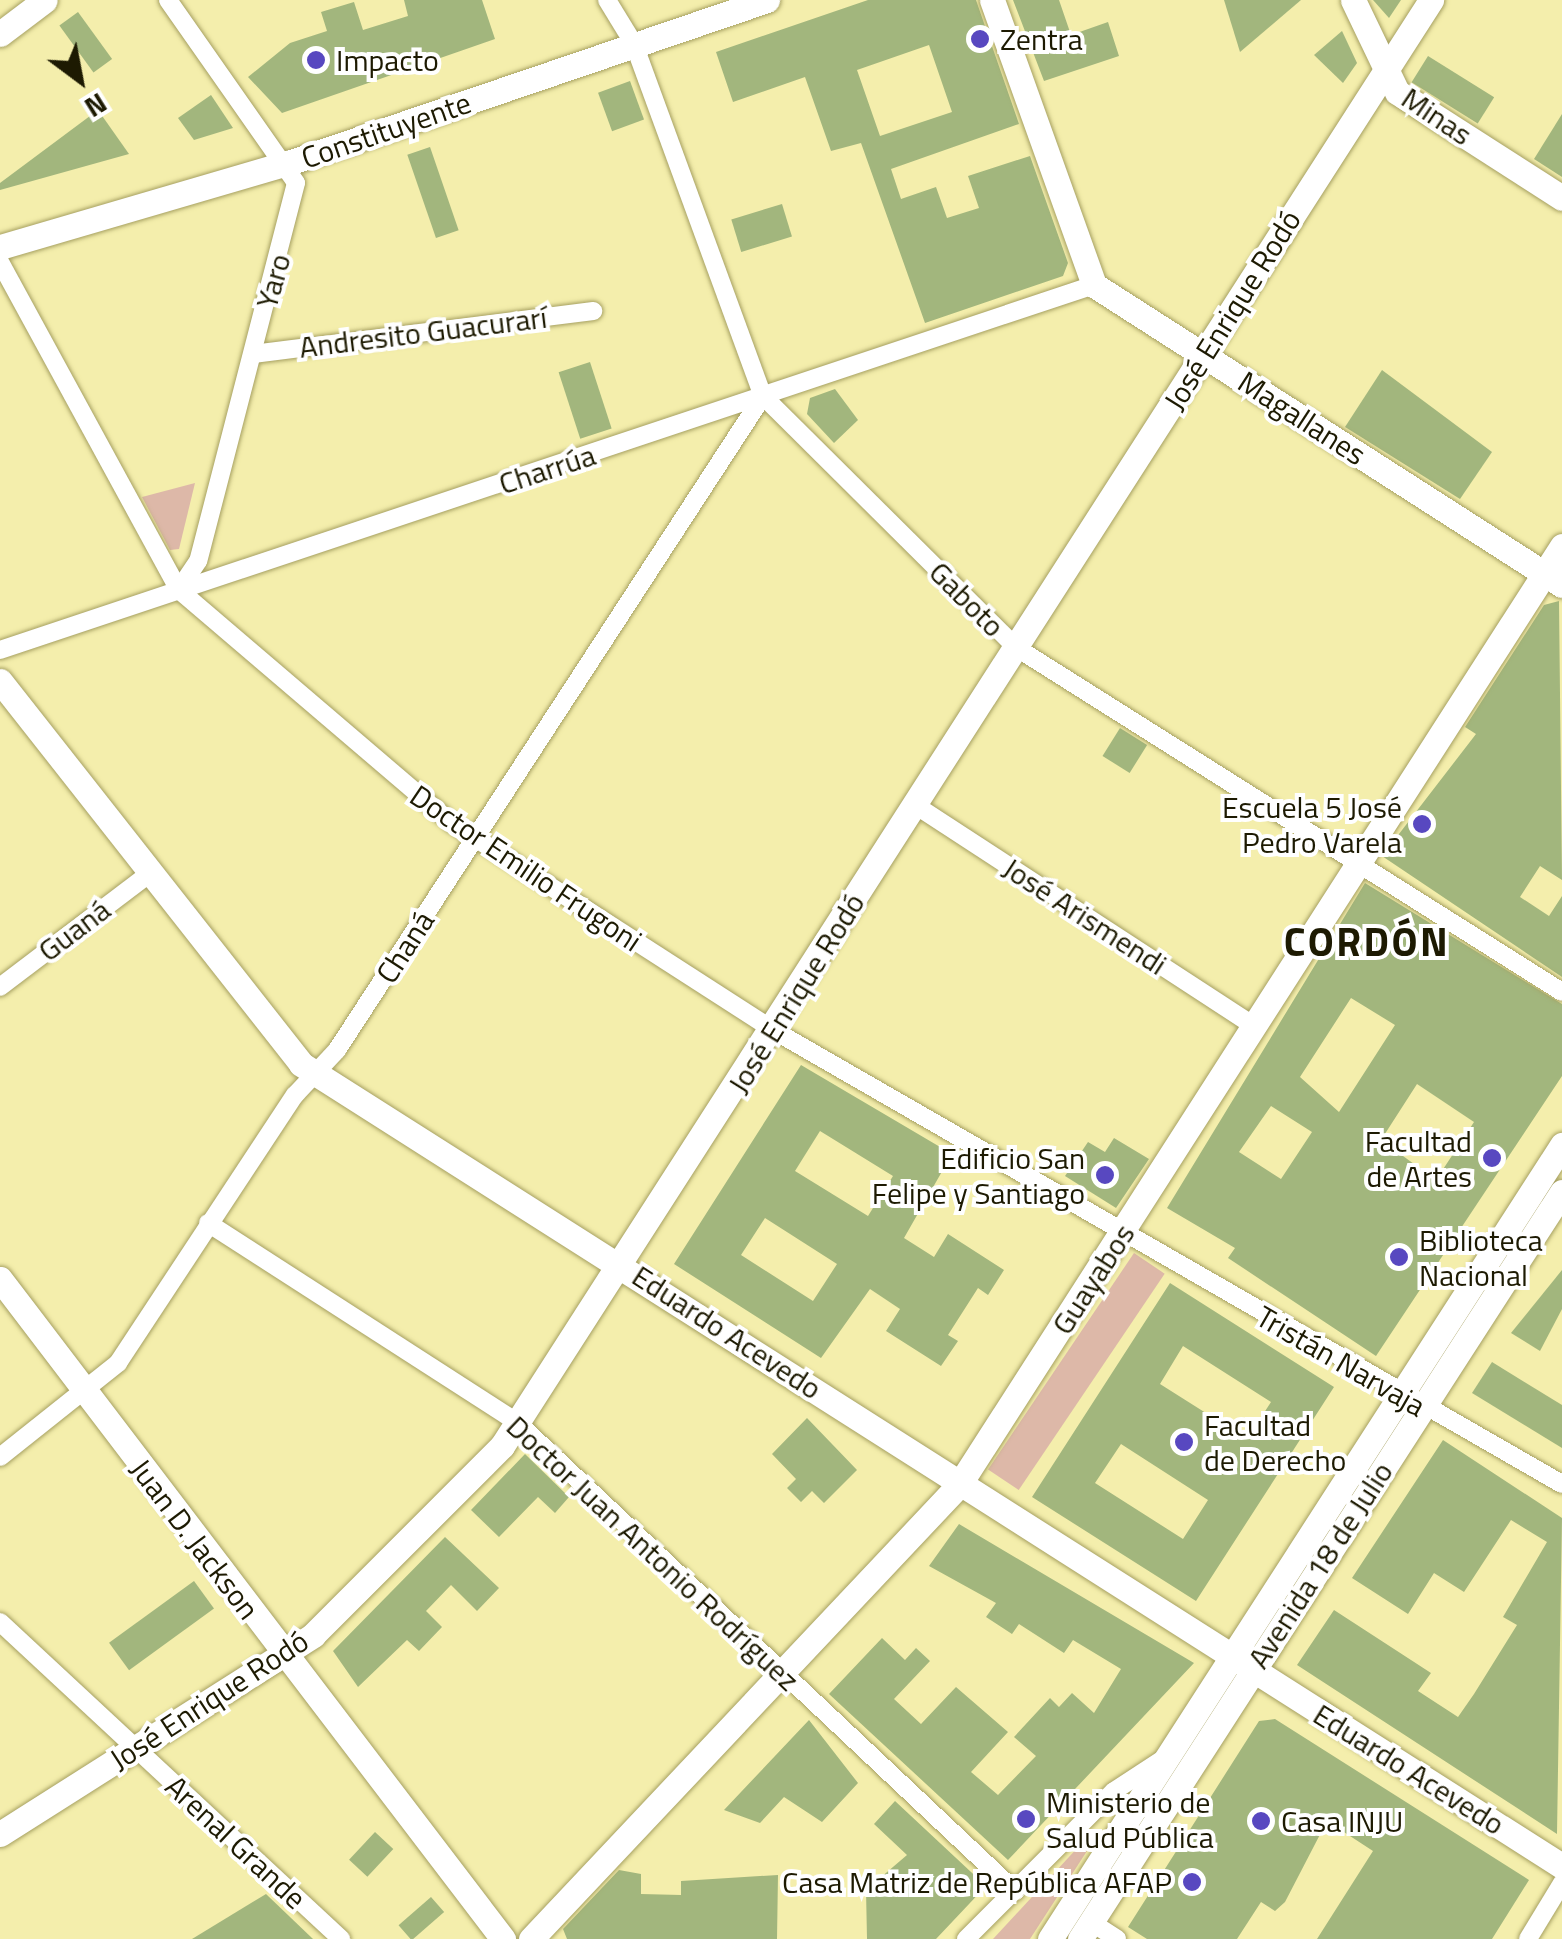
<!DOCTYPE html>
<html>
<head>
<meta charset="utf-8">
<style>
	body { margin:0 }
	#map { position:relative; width:1562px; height:1939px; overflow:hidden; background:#f4eeac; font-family:"Titillium Web",sans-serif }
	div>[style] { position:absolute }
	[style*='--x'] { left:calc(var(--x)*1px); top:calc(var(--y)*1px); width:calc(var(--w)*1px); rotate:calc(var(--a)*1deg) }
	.green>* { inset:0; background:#ddb8a8; transform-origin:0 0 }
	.building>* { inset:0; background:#a2b67d; transform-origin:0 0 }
	.roads { filter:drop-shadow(0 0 2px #a6a061) drop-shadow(0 0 2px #a6a061) }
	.street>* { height:18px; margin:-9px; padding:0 9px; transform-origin:9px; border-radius:9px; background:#fff }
	.secondary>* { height:25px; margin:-12.5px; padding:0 12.5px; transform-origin:12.5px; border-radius:12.5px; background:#fff }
	.dots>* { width:28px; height:28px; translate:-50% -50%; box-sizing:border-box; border:5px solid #fff; border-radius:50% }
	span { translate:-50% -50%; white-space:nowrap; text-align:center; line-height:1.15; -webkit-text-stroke:8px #fff; paint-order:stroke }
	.poi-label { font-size:30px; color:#1d1a02 }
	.left { translate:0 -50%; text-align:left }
	.right { translate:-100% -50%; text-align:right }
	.street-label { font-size:30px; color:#1d1a02 }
	.district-label { font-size:40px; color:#1d1a02; font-weight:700; letter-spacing:2.5px }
	.north { position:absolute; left:30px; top:30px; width:100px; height:100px; -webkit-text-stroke:8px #fff; paint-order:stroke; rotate:148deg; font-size:28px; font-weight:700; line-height:40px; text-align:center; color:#1d1a02 }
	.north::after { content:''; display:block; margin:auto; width:35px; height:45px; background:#1d1a02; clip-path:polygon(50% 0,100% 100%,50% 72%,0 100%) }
</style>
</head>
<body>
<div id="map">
	<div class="green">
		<div style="clip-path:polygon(195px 483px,179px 549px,170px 550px,142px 497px)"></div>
		<div style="left:1134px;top:1253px;width:37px;height:261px;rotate:34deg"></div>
		<div style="clip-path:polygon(1080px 1845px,1087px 1851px,1030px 1939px,993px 1939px)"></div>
	</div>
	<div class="building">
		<div style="clip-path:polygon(404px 0,482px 0,495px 39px,282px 113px,248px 77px,290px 43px,327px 31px,321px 12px,354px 2px,363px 30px,408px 16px)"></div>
		<div style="clip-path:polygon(evenodd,868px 0,976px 0,1019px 124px,891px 169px,901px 199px,936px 187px,947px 218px,979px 208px,968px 176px,1030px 156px,1068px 263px,1063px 276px,925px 323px,861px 143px,831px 151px,805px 77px,733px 102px,716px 52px,868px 0,929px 45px,952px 112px,880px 136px,857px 70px,929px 45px)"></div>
		<div style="clip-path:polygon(1013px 0,1059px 0,1071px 35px,1108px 22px,1119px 56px,1044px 81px)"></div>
		<div style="clip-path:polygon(1224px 0,1301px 0,1240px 52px)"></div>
		<div style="clip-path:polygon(1373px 0,1401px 0,1389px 18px)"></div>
		<div style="left:78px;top:12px;width:58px;height:23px;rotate:54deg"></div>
		<div style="clip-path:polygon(1342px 31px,1357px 63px,1343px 83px,1314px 55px)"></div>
		<div style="left:1428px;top:56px;width:78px;height:31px;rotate:32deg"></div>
		<div style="left:630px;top:81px;width:41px;height:34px;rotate:70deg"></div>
		<div style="clip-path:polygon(211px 95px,233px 128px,194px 140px,178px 118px)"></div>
		<div style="clip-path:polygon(98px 110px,129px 154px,0 190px,0 183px)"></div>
		<div style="clip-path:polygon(1562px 114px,1562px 177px,1534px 159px)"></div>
		<div style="left:430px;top:147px;width:88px;height:24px;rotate:71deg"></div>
		<div style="left:782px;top:204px;width:34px;height:53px;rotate:73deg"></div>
		<div style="left:590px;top:362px;width:70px;height:33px;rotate:72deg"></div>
		<div style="clip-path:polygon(1382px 370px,1492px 452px,1460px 499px,1345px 427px)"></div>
		<div style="clip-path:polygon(835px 389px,858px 420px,834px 443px,807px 414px,810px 398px)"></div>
		<div style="clip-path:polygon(1559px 601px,1562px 880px,1540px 866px,1520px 897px,1549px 916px,1562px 896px,1562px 977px,1382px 856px,1476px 734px,1465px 727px,1544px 605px)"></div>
		<div style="left:1120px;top:728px;width:32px;height:33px;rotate:32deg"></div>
		<div style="clip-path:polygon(evenodd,1365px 883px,1562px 1004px,1562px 1076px,1376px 1356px,1228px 1258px,1235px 1248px,1167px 1208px,1365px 883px,1351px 998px,1395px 1025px,1339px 1112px,1300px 1077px,1351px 998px,1365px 883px,1417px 1084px,1474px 1122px,1436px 1180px,1381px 1140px,1417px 1084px,1365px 883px,1271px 1106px,1312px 1132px,1281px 1179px,1239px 1152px,1271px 1106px)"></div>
		<div style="clip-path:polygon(evenodd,801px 1065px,952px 1154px,904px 1238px,934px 1257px,948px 1234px,1004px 1270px,988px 1295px,978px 1288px,948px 1335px,958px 1341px,941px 1366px,886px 1331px,900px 1309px,870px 1289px,821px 1358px,674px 1264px,801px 1065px,820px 1131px,893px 1176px,868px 1216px,795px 1171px,820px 1131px,801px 1065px,765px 1218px,837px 1264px,813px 1301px,741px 1255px,765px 1218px)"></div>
		<div style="clip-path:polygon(1114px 1138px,1149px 1159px,1116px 1208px,1065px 1176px,1088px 1142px,1105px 1152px)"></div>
		<div style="clip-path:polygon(1562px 1270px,1562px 1309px,1540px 1351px,1511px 1333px)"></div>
		<div style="clip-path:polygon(evenodd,1170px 1283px,1334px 1387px,1196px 1601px,1032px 1497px,1170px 1283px,1183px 1346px,1271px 1402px,1247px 1439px,1160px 1384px,1183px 1346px,1170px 1283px,1121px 1444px,1208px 1500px,1183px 1539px,1095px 1483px,1121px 1444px)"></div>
		<div style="clip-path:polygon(1492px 1362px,1562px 1405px,1562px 1448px,1472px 1393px)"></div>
		<div style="clip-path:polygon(807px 1418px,857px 1470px,824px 1503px,812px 1491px,801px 1502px,787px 1488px,796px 1479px,772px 1454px)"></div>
		<div style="clip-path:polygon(1443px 1440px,1562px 1518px,1557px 1834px,1297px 1665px,1334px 1610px,1431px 1673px,1418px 1691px,1458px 1717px,1474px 1694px,1517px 1625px,1503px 1617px,1547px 1542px,1511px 1520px,1464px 1592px,1434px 1573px,1408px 1614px,1352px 1578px)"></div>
		<div style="clip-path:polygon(525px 1454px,569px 1497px,555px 1513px,538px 1497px,499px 1537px,471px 1510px)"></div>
		<div style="clip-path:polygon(959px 1524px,1194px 1663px,1008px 1860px,829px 1694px,882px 1638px,905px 1660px,916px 1648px,930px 1661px,894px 1699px,921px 1724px,956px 1687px,1008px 1732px,971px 1772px,998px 1795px,1036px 1756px,1014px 1737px,1050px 1698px,1059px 1707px,1072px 1693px,1094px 1713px,1121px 1669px,1073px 1640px,1064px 1653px,1019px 1624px,1012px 1634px,986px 1617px,996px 1603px,929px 1566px)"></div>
		<div style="clip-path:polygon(445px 1537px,499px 1588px,477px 1611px,451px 1585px,426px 1611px,442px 1627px,419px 1651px,407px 1640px,358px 1687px,333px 1651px)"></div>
		<div style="left:194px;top:1581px;width:34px;height:105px;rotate:54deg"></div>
		<div style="clip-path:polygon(1275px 1719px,1529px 1880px,1492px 1939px,1317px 1939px,1373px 1851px,1327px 1821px,1285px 1902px,1275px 1911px,1261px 1902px,1237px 1939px,1147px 1939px,1128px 1927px,1259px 1721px)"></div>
		<div style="clip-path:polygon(809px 1720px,858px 1783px,822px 1822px,784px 1797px,760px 1823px,724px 1810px)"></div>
		<div style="clip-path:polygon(895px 1801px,986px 1886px,936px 1939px,867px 1939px,866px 1890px,907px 1855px,874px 1824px)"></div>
		<div style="left:375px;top:1832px;width:25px;height:38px;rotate:43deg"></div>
		<div style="clip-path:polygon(619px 1870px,641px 1874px,641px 1894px,681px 1895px,681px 1881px,778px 1875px,777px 1939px,567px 1939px,563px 1929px)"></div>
		<div style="clip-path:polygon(266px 1894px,313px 1939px,192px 1939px)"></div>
		<div style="left:431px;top:1897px;width:20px;height:43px;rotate:49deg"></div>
	</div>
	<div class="roads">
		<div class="street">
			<div style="--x:168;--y:0;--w:223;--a:55"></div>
			<div style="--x:296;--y:183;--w:390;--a:104.5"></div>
			<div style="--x:198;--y:561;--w:34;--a:124"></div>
			<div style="--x:607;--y:0;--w:52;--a:58.5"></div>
			<div style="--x:634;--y:44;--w:375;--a:69.9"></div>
			<div style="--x:763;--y:396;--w:358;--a:44.8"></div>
			<div style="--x:1017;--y:648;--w:644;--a:32.26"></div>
			<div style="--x:0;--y:262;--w:374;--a:61.4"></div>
			<div style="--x:179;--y:590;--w:359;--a:40.5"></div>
			<div style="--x:452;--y:823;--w:382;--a:32.8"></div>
			<div style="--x:773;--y:1030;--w:910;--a:29.92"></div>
			<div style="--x:253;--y:354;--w:343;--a:-7.2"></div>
			<div style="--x:0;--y:650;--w:1153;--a:-18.45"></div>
			<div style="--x:915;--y:805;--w:406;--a:33.1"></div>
			<div style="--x:0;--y:987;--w:187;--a:-37.2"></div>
			<div style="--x:208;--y:1223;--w:369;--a:32.8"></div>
			<div style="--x:518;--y:1423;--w:683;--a:43.28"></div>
			<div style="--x:0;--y:1457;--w:151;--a:-38.5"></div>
			<div style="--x:118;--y:1363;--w:321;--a:-56.6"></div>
			<div style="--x:295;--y:1095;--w:62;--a:-47"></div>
			<div style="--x:337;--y:1050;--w:781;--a:-56.92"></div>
			<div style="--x:0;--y:1622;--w:466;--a:42.9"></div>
			<div style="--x:1091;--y:1922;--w:31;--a:33"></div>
			<div style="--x:966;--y:1939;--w:209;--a:-45"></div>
			<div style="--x:1114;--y:1791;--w:55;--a:-33.1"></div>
			<div style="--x:1528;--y:1939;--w:66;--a:-58.7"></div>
		</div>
		<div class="secondary">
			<div style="--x:992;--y:0;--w:303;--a:70.3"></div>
			<div style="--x:1094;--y:285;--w:556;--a:32.66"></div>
			<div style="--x:1353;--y:0;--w:102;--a:64.4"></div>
			<div style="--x:1397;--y:92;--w:196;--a:32.7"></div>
			<div style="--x:0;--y:34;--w:56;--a:-37.1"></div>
			<div style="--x:0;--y:247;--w:300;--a:-16.3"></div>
			<div style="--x:288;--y:163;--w:506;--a:-18.79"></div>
			<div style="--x:0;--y:681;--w:487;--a:51.8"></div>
			<div style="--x:301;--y:1064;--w:1494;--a:32.46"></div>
			<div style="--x:0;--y:1279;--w:830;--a:52.69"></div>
			<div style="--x:0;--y:1834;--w:371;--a:-32.4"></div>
			<div style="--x:313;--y:1635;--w:267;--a:-45"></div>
			<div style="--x:502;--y:1446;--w:1719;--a:-57.28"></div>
			<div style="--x:531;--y:1939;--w:624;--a:-46.69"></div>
			<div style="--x:959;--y:1485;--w:1116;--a:-57.29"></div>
			<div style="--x:1050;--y:1939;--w:945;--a:-57.18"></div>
			<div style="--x:1080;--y:1939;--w:889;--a:-57.17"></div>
		</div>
	</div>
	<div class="dots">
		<div style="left:980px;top:39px;background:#5848c0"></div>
		<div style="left:316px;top:60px;background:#5848c0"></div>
		<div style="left:1422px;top:824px;background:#5848c0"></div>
		<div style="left:1492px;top:1158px;background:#5848c0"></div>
		<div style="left:1105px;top:1175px;background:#5848c0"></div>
		<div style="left:1399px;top:1257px;background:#5848c0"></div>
		<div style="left:1184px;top:1442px;background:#5848c0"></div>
		<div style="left:1026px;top:1819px;background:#5848c0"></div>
		<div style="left:1261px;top:1821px;background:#5848c0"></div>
		<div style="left:1192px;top:1882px;background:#5848c0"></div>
	</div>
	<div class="poi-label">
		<span class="left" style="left:1000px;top:39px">Zentra</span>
		<span class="left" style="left:336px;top:60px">Impacto</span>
		<span class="right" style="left:1402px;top:824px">Escuela 5 José<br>Pedro Varela</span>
		<span class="right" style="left:1472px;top:1158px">Facultad<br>de Artes</span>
		<span class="right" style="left:1085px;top:1175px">Edificio San<br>Felipe y Santiago</span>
		<span class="left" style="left:1419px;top:1257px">Biblioteca<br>Nacional</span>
		<span class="left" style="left:1204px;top:1442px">Facultad<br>de Derecho</span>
		<span class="left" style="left:1046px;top:1819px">Ministerio de<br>Salud Pública</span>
		<span class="left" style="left:1281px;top:1821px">Casa INJU</span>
		<span class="right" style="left:1172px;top:1882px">Casa Matriz de República AFAP</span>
	</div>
	<div class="street-label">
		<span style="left:1437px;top:116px;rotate:34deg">Minas</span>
		<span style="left:386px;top:130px;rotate:-19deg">Constituyente</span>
		<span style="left:273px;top:281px;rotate:-74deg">Yaro</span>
		<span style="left:1232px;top:310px;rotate:-58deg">José Enrique Rodó</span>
		<span style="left:423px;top:332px;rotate:-7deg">Andresito Guacurarí</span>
		<span style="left:1302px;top:418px;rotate:33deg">Magallanes</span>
		<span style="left:547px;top:469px;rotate:-18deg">Charrúa</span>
		<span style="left:967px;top:599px;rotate:45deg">Gaboto</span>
		<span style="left:526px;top:868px;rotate:34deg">Doctor Emilio Frugoni</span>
		<span style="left:1085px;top:916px;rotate:33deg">José Arismendi</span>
		<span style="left:74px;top:930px;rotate:-37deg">Guaná</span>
		<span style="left:405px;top:947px;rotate:-57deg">Chaná</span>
		<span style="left:796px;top:993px;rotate:-58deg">José Enrique Rodó</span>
		<span style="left:1093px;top:1279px;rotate:-57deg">Guayabos</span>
		<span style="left:727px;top:1332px;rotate:33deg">Eduardo Acevedo</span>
		<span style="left:1341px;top:1361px;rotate:30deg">Tristán Narvaja</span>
		<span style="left:195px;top:1539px;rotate:53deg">Juan D. Jackson</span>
		<span style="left:653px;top:1553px;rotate:43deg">Doctor Juan Antonio Rodríguez</span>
		<span style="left:1320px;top:1565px;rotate:-57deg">Avenida 18 de Julio</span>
		<span style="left:209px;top:1700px;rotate:-33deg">José Enrique Rodó</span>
		<span style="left:1409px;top:1769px;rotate:32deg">Eduardo Acevedo</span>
		<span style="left:236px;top:1842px;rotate:43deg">Arenal Grande</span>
	</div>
	<div class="district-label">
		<span style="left:1367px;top:942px">CORDÓN</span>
	</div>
	<div class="north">N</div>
</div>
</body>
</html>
